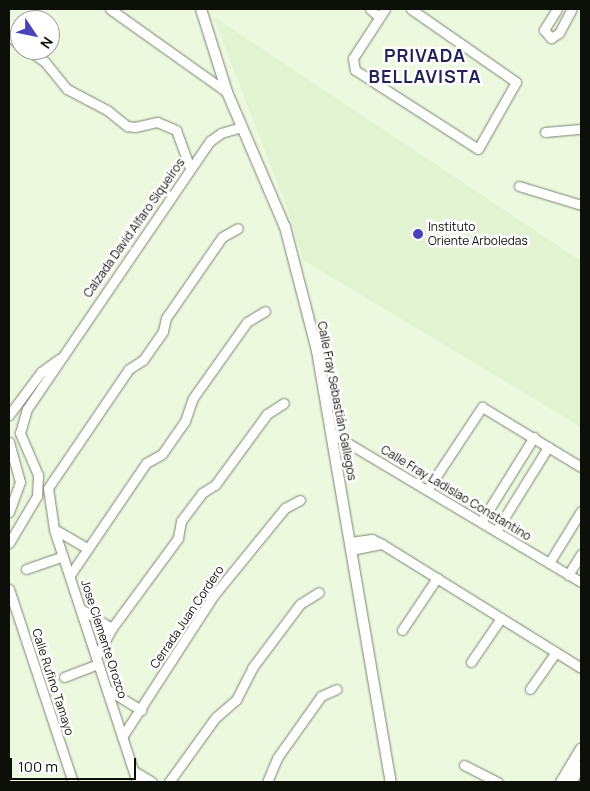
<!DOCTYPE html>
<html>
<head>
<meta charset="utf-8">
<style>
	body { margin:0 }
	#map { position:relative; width:590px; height:791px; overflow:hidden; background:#ecf9df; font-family:Manrope,sans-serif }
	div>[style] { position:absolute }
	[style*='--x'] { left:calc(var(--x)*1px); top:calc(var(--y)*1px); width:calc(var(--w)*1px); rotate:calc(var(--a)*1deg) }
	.built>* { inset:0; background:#e1f3d1 }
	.roads { filter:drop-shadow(0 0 1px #79856d) drop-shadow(0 0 1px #79856d) }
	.minor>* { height:9px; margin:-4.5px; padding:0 4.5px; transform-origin:4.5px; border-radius:4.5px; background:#fff }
	.tertiary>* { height:10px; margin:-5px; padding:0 5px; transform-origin:5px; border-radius:5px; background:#fff }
	.dots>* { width:14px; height:14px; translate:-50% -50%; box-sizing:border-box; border:2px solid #fff; border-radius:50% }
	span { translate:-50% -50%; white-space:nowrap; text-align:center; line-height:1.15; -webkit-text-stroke:5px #fff; paint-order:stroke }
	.poi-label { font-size:12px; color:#0c1008 }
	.left { translate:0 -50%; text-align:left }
	.street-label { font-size:12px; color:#0c1008 }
	.district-label { font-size:18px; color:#23225b; font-weight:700; letter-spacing:1px }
	.frame { position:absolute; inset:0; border:10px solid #0c1008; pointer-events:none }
	.north { position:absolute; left:10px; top:10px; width:50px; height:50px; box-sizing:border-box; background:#fff; border:1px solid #9e9f9c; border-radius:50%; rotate:124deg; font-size:14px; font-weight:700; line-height:20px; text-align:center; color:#0c1008 }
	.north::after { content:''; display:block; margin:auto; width:18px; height:22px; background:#4a42b8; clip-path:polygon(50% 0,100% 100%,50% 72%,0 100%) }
	.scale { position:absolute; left:10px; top:758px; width:126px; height:22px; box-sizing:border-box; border:2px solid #0c1008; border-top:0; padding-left:6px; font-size:15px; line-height:18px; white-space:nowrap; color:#0c1008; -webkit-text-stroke:4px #fff; paint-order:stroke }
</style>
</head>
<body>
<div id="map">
	<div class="built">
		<div style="clip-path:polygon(213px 16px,581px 261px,581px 427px,303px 260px,287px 208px)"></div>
	</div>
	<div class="roads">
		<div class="minor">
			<div style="--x:110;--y:9;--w:143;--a:35.4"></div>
			<div style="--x:370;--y:9;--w:12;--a:42"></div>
			<div style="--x:385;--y:9;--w:59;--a:123.1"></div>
			<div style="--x:353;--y:58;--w:12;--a:81"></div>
			<div style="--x:355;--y:70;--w:146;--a:32.7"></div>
			<div style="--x:478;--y:149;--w:77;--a:-60.4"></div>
			<div style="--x:516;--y:82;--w:128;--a:-145.2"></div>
			<div style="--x:557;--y:9;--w:25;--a:122"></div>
			<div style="--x:544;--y:30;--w:11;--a:49"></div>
			<div style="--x:551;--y:38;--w:9;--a:-32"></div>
			<div style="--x:559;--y:33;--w:27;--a:-62"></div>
			<div style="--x:9;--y:36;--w:14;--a:39"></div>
			<div style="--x:28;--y:50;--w:21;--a:35"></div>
			<div style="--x:45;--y:62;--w:35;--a:51"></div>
			<div style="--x:67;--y:89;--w:45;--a:27.7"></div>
			<div style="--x:107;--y:110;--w:26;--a:39"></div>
			<div style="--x:127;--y:126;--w:8;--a:7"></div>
			<div style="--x:135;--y:127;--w:23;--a:-13"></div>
			<div style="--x:157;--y:122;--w:21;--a:23"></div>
			<div style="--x:176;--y:130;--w:40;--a:69.8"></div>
			<div style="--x:545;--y:132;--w:36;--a:-5"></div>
			<div style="--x:519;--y:186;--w:65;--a:17"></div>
			<div style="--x:9;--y:415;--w:54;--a:-53.3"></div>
			<div style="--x:41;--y:372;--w:22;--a:-36"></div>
			<div style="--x:331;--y:433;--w:291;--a:30.8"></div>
			<div style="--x:9;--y:442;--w:41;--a:74.6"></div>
			<div style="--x:20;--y:482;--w:32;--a:110"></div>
			<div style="--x:427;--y:490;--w:100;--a:-56.5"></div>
			<div style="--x:482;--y:407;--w:116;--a:31.2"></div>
			<div style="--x:481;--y:522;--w:100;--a:-58.1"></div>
			<div style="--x:54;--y:529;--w:39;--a:30"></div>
			<div style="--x:496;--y:531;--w:99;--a:-58.2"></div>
			<div style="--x:350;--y:542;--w:22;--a:-8"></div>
			<div style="--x:372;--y:539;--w:11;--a:27"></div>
			<div style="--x:382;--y:544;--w:234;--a:31.9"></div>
			<div style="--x:9;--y:543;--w:55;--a:-59.2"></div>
			<div style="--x:37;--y:496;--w:21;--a:-87"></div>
			<div style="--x:38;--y:475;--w:46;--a:-113.2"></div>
			<div style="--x:20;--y:433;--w:25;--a:-74"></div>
			<div style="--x:27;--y:409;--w:325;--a:-55.7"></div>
			<div style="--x:210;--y:141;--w:14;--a:-36"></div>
			<div style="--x:221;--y:133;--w:22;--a:-16"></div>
			<div style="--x:351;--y:550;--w:32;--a:-11"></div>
			<div style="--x:549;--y:563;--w:61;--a:-58.4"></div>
			<div style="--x:26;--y:569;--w:39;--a:-19"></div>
			<div style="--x:70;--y:575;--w:135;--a:-55.8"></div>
			<div style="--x:146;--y:463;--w:18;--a:-29"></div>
			<div style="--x:162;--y:454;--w:40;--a:-55.1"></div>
			<div style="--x:185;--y:421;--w:24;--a:-71"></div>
			<div style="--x:193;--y:398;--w:93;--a:-54.6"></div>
			<div style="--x:247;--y:322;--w:21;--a:-31"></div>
			<div style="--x:568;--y:575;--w:25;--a:-58"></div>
			<div style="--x:9;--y:589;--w:203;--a:71.7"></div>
			<div style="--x:81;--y:609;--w:36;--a:32"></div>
			<div style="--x:402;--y:630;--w:63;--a:-56.1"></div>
			<div style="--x:96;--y:657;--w:33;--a:-61"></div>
			<div style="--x:112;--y:628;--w:112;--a:-53.7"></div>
			<div style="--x:178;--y:538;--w:17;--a:-80"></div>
			<div style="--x:181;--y:521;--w:35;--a:-53"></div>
			<div style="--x:202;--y:493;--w:15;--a:-32"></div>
			<div style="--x:215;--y:485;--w:88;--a:-53.8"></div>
			<div style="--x:267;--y:414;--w:20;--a:-33"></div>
			<div style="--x:471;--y:662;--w:53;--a:-55.7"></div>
			<div style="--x:64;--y:677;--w:36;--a:-21"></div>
			<div style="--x:530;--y:689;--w:45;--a:-54.9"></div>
			<div style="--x:108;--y:690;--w:39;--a:31"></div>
			<div style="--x:122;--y:737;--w:169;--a:-57.1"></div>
			<div style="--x:214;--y:595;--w:112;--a:-50.8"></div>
			<div style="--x:285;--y:508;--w:17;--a:-28"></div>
			<div style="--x:464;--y:765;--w:38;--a:27"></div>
			<div style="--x:134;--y:771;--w:21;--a:31"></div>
			<div style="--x:137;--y:782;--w:266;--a:-108.2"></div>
			<div style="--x:54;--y:529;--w:41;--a:-98.3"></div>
			<div style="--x:48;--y:488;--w:144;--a:-55.8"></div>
			<div style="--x:129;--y:369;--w:17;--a:-33"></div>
			<div style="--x:143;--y:360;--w:35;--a:-55"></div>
			<div style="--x:163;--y:331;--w:13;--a:-77"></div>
			<div style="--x:166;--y:318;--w:98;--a:-55.3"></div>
			<div style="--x:222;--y:237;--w:18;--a:-29"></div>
			<div style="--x:169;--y:782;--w:79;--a:-54.3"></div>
			<div style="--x:215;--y:718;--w:28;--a:-41"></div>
			<div style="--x:236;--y:700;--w:36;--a:-63"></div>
			<div style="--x:252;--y:668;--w:80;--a:-53.1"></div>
			<div style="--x:300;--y:604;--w:22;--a:-32"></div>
			<div style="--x:267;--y:782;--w:26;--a:-67"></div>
			<div style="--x:277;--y:758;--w:76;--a:-54.6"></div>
			<div style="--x:321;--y:696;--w:17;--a:-24"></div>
		</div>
		<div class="tertiary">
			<div style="--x:201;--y:9;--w:87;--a:72.6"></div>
			<div style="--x:227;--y:92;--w:147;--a:66.8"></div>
			<div style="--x:285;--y:227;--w:128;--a:75.5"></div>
			<div style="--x:317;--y:351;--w:437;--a:80.3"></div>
			<div style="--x:561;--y:782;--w:39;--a:-59"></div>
			<div style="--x:571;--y:782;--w:19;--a:-58"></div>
		</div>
	</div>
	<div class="dots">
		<div style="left:418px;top:234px;background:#4a42b8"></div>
	</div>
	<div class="poi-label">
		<span class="left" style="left:428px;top:234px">Instituto<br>Oriente Arboledas</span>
	</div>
	<div class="street-label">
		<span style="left:134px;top:228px;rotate:-55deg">Calzada David Alfaro Siqueiros</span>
		<span style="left:337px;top:401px;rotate:79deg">Calle Fray Sebastián Gallegos</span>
		<span style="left:456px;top:493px;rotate:31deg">Calle Fray Ladislao Constantino</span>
		<span style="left:187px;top:617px;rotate:-56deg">Cerrada Juan Cordero</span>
		<span style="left:104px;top:639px;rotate:72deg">Jose Clemente Orozco</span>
		<span style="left:53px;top:682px;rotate:72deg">Calle Rufino Tamayo</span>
	</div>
	<div class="district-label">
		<span style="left:425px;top:66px">PRIVADA<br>BELLAVISTA</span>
	</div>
	<div class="frame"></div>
	<div class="north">N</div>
	<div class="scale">100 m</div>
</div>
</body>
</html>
